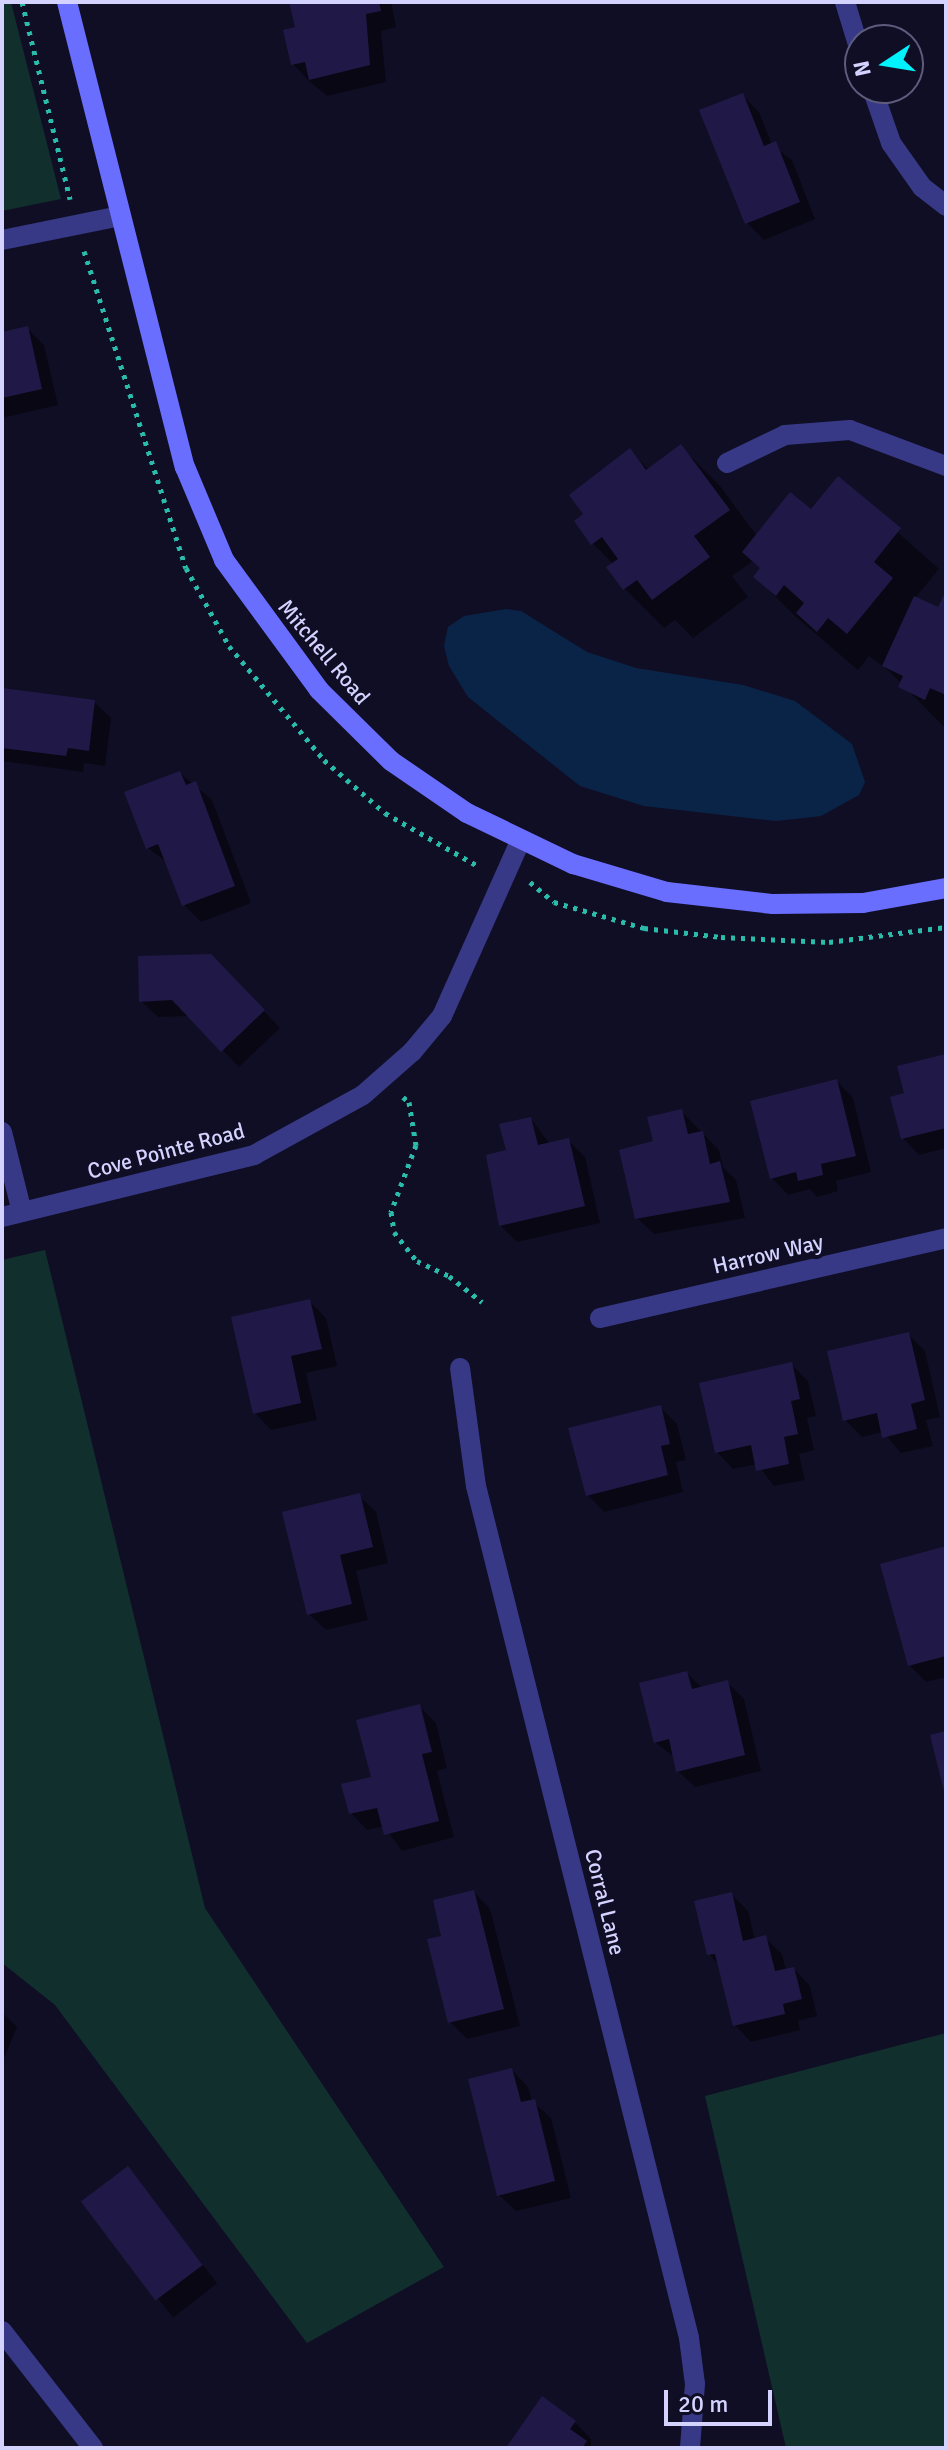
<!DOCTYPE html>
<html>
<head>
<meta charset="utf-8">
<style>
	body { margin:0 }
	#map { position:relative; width:948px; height:2450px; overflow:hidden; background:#100e25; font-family:Signika,sans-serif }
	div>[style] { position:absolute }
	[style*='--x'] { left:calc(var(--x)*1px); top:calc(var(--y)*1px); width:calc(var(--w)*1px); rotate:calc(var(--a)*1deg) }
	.green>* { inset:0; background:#112f2d }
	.water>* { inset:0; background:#0a2448 }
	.shadow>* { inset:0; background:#0007; transform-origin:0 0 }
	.building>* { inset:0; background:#201947; transform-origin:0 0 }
	.path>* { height:5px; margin-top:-2.5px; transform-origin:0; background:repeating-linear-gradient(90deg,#2abbaa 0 4px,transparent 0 10px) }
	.service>* { height:20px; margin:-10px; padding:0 10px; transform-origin:10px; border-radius:10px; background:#373986 }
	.minor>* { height:20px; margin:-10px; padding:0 10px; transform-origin:10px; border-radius:10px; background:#373986 }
	.secondary>* { height:20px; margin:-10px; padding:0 10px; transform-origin:10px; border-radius:10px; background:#696eff }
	span { translate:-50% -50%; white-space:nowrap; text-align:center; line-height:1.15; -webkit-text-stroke:8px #100e25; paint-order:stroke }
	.street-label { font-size:22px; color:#d4d2ff }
	.frame { position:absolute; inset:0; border:4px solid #d4d2ff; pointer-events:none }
	.north { position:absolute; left:844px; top:24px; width:80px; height:80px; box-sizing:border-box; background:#100e25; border:2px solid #5e5c7c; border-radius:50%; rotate:258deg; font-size:22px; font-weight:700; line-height:32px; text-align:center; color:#d4d2ff }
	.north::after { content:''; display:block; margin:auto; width:28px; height:36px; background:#00f2fd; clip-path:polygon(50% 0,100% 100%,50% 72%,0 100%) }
	.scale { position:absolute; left:664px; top:2390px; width:108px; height:36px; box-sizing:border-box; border:4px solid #d4d2ff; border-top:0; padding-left:10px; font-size:24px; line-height:28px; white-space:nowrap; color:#d4d2ff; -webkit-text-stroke:6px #100e25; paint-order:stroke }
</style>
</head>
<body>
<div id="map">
	<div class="green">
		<div style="clip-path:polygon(2px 2px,11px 2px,61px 199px,2px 211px)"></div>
		<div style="clip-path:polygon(45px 1250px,205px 1908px,444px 2267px,307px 2343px,55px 2005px,2px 1963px,2px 1260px)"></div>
		<div style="clip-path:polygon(946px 2033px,946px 2448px,786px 2448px,705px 2096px)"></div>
	</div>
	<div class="water">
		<div style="clip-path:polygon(506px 609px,521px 611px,587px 652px,636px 668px,743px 685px,795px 701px,852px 744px,865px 782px,859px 795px,821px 816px,776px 821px,644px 806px,580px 786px,468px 697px,449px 666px,444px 646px,448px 627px,464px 616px)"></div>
	</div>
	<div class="shadow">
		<div style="clip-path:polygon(291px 2px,391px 2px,396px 27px,381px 31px,386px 82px,327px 96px,309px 81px,293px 64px,297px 29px)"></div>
		<div style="clip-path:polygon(742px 95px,759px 112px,772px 145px,792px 160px,815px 219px,764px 240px,747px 223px,702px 112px)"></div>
		<div style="clip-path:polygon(27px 328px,44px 345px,58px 405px,2px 418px,2px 334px)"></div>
		<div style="clip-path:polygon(681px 447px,720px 486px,757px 536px,811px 512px,838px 479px,939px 569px,915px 598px,939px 610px,946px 596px,946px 729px,889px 671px,869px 656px,858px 670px,795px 616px,756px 577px,762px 569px,753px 561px,732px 576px,748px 597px,693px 638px,675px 620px,664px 628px,625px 589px,609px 568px,613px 564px,592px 543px,586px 515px,630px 451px,649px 470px)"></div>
		<div style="clip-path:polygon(2px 690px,94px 702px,111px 718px,105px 766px,84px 763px,83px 772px,2px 761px)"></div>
		<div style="clip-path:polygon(180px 773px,212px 800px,251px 903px,201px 922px,184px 905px,168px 863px,148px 848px)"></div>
		<div style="clip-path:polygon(228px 973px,280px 1028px,239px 1067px,190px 1016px,158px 1017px,141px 1001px)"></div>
		<div style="clip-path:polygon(946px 1056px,946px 1148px,919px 1155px,903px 1138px,907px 1094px)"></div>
		<div style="clip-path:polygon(837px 1081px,853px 1098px,871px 1172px,836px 1181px,838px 1191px,817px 1197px,810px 1189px,788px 1195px,772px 1178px)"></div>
		<div style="clip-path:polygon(681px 1111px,719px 1150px,723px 1167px,736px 1180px,745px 1218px,654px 1234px,637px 1218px,655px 1143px)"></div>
		<div style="clip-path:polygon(531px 1119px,550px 1144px,568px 1140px,585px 1157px,600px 1223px,517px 1242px,500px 1225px,508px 1151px)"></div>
		<div style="clip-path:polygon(309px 1301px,326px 1318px,337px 1366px,306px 1373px,317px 1420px,271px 1430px,255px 1413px)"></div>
		<div style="clip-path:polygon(908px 1334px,925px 1351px,940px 1417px,926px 1420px,933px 1446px,901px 1453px,883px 1432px,862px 1437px,845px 1420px)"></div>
		<div style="clip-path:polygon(791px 1364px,808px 1381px,816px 1416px,807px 1418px,814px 1450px,799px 1454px,805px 1480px,774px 1486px,757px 1464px,733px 1469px,717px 1452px)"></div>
		<div style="clip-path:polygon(660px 1407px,677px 1424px,686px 1460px,676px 1462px,683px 1492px,604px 1512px,588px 1495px)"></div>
		<div style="clip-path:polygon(359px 1496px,376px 1512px,388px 1563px,356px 1571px,368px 1620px,326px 1630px,309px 1614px)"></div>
		<div style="clip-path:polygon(946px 1548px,946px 1677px,926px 1682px,909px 1665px)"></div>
		<div style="clip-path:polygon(687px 1673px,702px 1688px,727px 1682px,744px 1699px,761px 1771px,695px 1787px,678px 1771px,675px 1758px,655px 1742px)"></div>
		<div style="clip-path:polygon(419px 1706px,436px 1723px,447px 1768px,437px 1771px,454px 1837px,402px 1851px,384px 1826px,367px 1830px,351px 1813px)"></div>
		<div style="clip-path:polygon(474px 1892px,490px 1909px,520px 2026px,467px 2039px,450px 2022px,444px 1938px)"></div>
		<div style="clip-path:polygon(731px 1894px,748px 1911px,755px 1940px,765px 1938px,782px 1954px,786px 1971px,794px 1969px,810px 1986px,817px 2016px,798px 2021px,800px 2030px,751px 2042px,735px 2025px,720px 1966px,709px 1954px)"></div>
		<div style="clip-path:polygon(2px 2012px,17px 2027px,2px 2063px)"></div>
		<div style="clip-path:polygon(512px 2070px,528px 2087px,532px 2101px,551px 2118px,571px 2198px,516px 2211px,499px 2195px)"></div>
		<div style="left:128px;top:2169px;width:145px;height:56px;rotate:52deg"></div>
		<div style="clip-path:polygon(575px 2422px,591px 2439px,591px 2448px,508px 2448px)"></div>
	</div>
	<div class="building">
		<div style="clip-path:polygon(289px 2px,379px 2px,381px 11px,366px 14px,370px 65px,309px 80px,305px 62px,291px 65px,283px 30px,295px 27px)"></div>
		<div style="clip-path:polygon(743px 93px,764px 146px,776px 141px,800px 202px,745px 224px,699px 110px)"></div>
		<div style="clip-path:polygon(28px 326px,42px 389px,2px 398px,2px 332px)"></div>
		<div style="clip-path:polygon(681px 444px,730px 510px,694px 536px,710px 557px,652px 600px,637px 580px,623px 590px,606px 567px,618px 559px,602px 537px,591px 545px,574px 521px,583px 514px,569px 495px,630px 448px,646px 470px)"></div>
		<div style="clip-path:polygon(838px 476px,901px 528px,874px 562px,893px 578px,847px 634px,828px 618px,817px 632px,796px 613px,804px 603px,784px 585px,776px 596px,753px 577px,760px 568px,742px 552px,790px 492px,811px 509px)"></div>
		<div style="clip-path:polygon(946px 591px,946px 695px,930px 688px,925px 700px,898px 687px,903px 676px,882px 666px,914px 596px,938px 607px)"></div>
		<div style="clip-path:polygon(2px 688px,95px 700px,89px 751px,68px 748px,66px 756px,2px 748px)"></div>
		<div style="clip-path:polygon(180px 771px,186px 785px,196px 781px,235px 886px,182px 906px,158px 844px,146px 849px,124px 792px)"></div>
		<div style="clip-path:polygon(211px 954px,265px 1010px,221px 1052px,172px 1000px,139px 1002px,138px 956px)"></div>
		<div style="clip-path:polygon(946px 1054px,946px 1128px,901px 1139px,890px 1097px,904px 1093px,897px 1066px)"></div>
		<div style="clip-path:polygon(837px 1079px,856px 1156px,821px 1164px,823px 1175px,798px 1181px,796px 1172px,770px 1179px,750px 1101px)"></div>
		<div style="clip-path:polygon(682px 1109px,688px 1134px,703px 1131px,710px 1164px,720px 1161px,730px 1202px,635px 1219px,619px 1150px,653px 1141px,647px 1117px)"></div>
		<div style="clip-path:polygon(531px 1117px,538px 1145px,569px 1138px,585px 1206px,499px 1226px,486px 1155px,506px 1150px,499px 1124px)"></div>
		<div style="clip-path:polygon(310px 1299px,322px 1349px,291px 1356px,301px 1403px,253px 1414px,231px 1317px)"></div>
		<div style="clip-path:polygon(909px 1332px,925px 1400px,911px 1404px,917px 1429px,882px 1438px,877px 1413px,843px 1421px,827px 1351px)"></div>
		<div style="clip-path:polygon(792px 1362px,800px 1399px,791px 1401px,798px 1434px,784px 1437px,789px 1464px,756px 1471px,751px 1445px,715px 1453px,699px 1383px)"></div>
		<div style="clip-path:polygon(661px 1405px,670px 1444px,661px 1446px,668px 1475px,586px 1496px,568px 1428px)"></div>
		<div style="clip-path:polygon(360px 1493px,373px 1547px,340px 1555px,352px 1604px,307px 1615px,282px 1512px)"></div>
		<div style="clip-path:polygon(946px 1546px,946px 1656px,908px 1666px,880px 1564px)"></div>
		<div style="clip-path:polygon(687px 1671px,692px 1689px,728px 1680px,745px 1755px,676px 1772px,669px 1739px,654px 1743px,639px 1683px)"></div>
		<div style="clip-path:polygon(420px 1704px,432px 1752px,422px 1754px,439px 1821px,384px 1835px,377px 1808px,349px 1814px,341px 1784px,371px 1777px,356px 1720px)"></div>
		<div style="clip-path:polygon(946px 1731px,946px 1794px,945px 1795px,930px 1735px)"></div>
		<div style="clip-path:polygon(474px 1890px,504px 2009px,448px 2023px,427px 1939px,441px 1936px,433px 1900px)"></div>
		<div style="clip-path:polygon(732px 1892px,743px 1941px,766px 1935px,775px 1971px,794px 1967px,802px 1999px,783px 2004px,785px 2014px,733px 2026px,715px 1954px,707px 1955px,694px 1901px)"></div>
		<div style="clip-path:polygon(512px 2068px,521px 2102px,535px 2099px,555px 2181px,497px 2196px,468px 2079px)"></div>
		<div style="left:128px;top:2166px;width:124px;height:59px;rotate:53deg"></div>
		<div style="clip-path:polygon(542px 2396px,576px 2421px,570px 2429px,587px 2441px,582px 2448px,506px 2448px)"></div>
	</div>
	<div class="path">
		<div style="--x:22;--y:2;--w:203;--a:76.3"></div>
		<div style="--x:84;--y:251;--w:333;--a:72.2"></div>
		<div style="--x:186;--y:568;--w:89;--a:61.1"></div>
		<div style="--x:229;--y:646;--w:148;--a:50.2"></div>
		<div style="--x:324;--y:760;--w:81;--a:41"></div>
		<div style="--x:385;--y:813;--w:107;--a:29.7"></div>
		<div style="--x:530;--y:882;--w:31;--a:40"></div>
		<div style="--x:554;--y:902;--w:94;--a:16.1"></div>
		<div style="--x:644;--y:928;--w:78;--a:6.7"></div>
		<div style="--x:721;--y:937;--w:108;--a:2.7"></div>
		<div style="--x:829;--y:942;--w:118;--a:-7.3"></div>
		<div style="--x:403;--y:1097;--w:8;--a:40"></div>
		<div style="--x:409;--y:1102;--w:44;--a:80.8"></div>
		<div style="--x:416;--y:1145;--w:72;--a:110.5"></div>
		<div style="--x:391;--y:1212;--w:20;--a:81"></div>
		<div style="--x:394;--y:1232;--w:37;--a:52"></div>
		<div style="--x:417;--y:1261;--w:35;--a:25"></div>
		<div style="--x:449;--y:1276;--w:42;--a:38.2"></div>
	</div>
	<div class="service">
		<div style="--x:727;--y:463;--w:64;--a:-25.8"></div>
		<div style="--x:785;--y:435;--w:65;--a:-4.4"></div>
		<div style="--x:850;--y:430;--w:103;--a:20.6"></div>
	</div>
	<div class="minor">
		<div style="--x:845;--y:2;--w:51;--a:73"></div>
		<div style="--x:872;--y:88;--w:58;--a:70.9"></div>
		<div style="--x:891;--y:143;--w:54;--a:54.8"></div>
		<div style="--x:922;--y:187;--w:31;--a:38"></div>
		<div style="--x:2;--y:240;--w:120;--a:-11.5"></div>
		<div style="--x:2;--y:1132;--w:82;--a:76"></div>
		<div style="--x:2;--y:1217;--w:260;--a:-13.8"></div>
		<div style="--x:254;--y:1155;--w:124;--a:-28.8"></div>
		<div style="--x:363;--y:1095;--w:65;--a:-41.3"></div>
		<div style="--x:412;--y:1052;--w:47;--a:-50.2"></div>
		<div style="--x:442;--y:1016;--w:191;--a:-65.9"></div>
		<div style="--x:600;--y:1318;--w:355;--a:-13"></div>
		<div style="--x:460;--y:1368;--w:119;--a:82.3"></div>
		<div style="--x:476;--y:1486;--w:878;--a:75.96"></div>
		<div style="--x:689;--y:2338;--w:46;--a:82.6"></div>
		<div style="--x:695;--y:2384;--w:64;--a:94.5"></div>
		<div style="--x:2;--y:2331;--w:148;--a:52.1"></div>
	</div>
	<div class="secondary">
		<div style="--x:67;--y:2;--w:480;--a:75.8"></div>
		<div style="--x:185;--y:467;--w:101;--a:67.2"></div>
		<div style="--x:224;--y:560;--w:161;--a:53.8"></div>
		<div style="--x:319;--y:690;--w:101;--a:44.6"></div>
		<div style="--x:391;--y:761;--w:92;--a:34.4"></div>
		<div style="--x:467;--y:813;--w:118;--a:25.7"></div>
		<div style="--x:573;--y:864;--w:98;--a:16.6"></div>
		<div style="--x:667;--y:892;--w:107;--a:6.5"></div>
		<div style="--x:773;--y:904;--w:90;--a:-0.6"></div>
		<div style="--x:863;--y:903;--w:84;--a:-10.2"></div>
	</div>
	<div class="street-label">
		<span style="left:324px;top:652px;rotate:50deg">Mitchell Road</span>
		<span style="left:166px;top:1151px;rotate:-15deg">Cove Pointe Road</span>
		<span style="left:768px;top:1254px;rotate:-13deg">Harrow Way</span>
		<span style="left:605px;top:1902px;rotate:76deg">Corral Lane</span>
	</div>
	<div class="frame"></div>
	<div class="north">N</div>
	<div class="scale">20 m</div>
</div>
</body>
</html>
